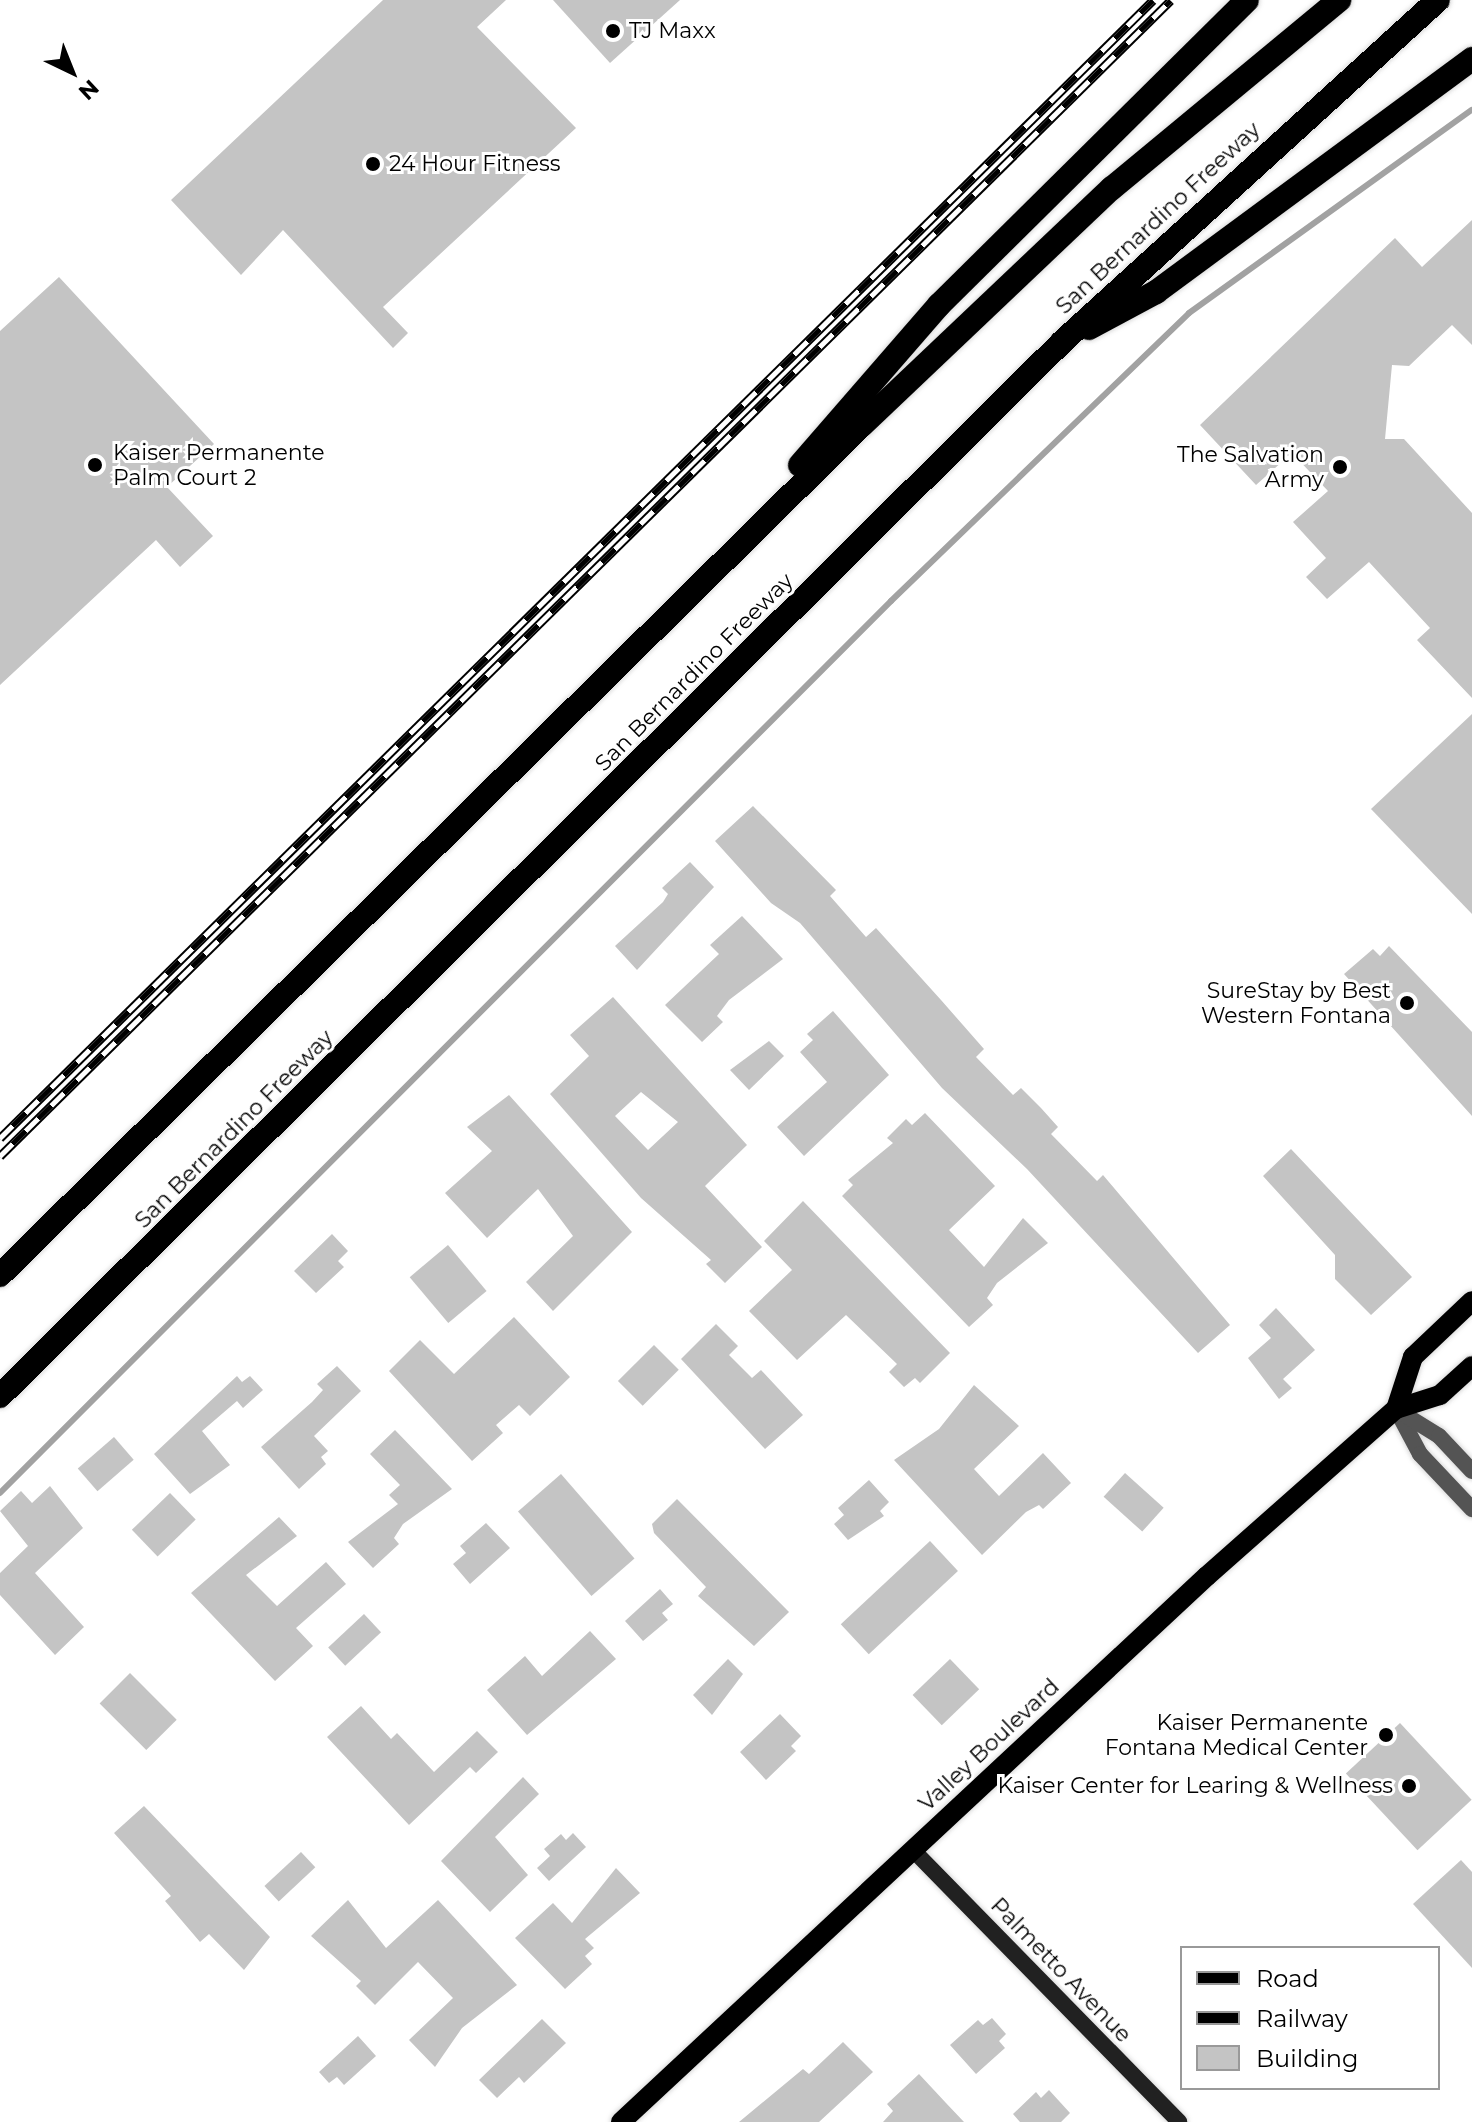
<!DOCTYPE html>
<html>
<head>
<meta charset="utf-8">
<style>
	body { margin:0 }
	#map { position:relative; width:1472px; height:2122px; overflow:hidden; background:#fff; font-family:Montserrat,sans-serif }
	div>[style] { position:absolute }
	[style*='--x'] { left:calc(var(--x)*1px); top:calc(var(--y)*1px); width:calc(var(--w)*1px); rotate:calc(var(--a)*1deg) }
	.stream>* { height:6px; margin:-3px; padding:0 3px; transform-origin:3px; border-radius:3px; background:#a2a2a2 }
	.building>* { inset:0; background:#c4c4c4; transform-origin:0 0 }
	.roads { filter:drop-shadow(0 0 2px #dbdbdb) drop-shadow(0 0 2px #dbdbdb) }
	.street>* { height:16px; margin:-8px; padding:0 8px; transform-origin:8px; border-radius:8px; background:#545454 }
	.secondary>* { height:16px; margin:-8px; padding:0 8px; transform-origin:8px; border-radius:8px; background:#212121 }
	.primary>* { height:20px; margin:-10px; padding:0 10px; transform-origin:10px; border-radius:10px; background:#000 }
	.highway>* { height:24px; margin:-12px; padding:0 12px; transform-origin:12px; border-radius:12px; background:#000 }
	.rail>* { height:9px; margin-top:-4.5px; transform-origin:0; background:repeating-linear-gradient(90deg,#fff 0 18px,#000 0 36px); box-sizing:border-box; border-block:2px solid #000 }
	.dots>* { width:22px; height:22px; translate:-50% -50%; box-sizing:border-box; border:4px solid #fff; border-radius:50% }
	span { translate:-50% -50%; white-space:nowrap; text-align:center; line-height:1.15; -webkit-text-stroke:6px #fff; paint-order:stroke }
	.poi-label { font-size:22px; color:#000 }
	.left { translate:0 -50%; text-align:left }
	.right { translate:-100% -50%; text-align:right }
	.street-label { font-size:22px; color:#000 }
	.legend { position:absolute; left:1180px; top:1946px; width:260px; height:144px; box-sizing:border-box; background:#fff; border:2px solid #999; margin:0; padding:10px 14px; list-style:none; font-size:24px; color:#000 }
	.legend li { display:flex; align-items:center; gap:16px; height:40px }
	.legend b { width:40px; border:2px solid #999 }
	.north { position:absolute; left:32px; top:32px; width:80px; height:80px; -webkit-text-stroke:6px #fff; paint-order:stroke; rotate:137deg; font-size:22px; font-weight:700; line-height:32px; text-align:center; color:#000 }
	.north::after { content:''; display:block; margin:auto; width:28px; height:36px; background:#000; clip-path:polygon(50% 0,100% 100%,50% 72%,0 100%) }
</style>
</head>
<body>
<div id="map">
	<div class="stream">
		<div style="--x:0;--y:1493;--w:1261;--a:-45.03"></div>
		<div style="--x:891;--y:601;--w:414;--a:-44"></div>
		<div style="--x:1189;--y:313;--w:348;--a:-35.7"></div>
	</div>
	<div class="building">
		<div style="clip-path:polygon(383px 0,506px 0,477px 27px,576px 128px,383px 307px,408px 333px,393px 348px,283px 230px,241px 275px,171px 200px)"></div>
		<div style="clip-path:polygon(553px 0,680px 0,610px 63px)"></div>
		<div style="clip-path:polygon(1472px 220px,1472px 345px,1452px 325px,1409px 366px,1392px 365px,1385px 439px,1404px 439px,1472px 513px,1472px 698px,1417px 640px,1430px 628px,1369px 562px,1327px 599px,1306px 577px,1326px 558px,1293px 522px,1328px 491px,1292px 453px,1256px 485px,1200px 425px,1395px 238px,1422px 267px)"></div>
		<div style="clip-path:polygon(59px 277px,214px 444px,167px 487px,213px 536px,180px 567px,156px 540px,0 685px,0 331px)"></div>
		<div style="clip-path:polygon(1472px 714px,1472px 914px,1371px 809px)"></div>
		<div style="clip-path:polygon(753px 806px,836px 890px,830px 896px,866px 937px,876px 928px,941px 1000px,984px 1049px,976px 1057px,1013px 1095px,1021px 1088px,1041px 1108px,1058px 1127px,1051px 1134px,1097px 1181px,1103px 1175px,1230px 1325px,1198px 1353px,1027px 1169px,942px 1088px,800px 923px,771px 903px,715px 841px)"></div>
		<div style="clip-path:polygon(690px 862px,714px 887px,637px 970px,615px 946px,663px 902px,668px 894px,662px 888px)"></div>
		<div style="clip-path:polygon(742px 916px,783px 959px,729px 1000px,717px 1016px,723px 1022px,702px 1042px,665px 1005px,719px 954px,710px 945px)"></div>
		<div style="clip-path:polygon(1389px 946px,1472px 1032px,1472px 1116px,1344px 974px,1373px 949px,1380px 956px)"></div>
		<div style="clip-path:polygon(evenodd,613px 997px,747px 1145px,705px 1186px,762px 1247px,725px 1283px,706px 1264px,711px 1260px,641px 1198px,550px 1094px,589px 1056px,570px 1035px,613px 997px,641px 1092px,678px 1122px,648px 1150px,615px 1116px,641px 1092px)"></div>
		<div style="clip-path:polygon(833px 1011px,889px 1075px,804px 1156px,777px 1127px,827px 1082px,800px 1052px,813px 1040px,807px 1034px)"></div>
		<div style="clip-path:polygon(769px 1041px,784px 1056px,749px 1090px,730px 1070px)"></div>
		<div style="clip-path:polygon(509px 1095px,632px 1232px,553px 1311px,526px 1282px,573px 1236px,538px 1189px,487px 1238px,445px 1193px,492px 1151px,467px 1127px)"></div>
		<div style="clip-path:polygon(925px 1113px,995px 1186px,949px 1230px,984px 1267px,1023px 1218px,1048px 1243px,997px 1283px,987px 1298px,993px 1305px,969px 1327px,842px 1196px,853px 1185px,848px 1180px,893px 1143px,887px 1138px,906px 1119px,912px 1125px)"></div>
		<div style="clip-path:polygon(1291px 1149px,1412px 1277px,1371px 1315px,1335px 1279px,1335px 1255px,1263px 1176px)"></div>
		<div style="clip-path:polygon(803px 1201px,950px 1353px,920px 1383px,915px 1378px,904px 1387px,889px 1372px,897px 1364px,846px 1315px,797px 1360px,749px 1311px,792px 1270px,764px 1241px)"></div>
		<div style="clip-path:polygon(332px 1234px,348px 1251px,338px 1261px,344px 1267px,316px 1293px,294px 1271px)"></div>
		<div style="left:448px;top:1245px;width:60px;height:50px;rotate:50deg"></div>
		<div style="clip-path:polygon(1276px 1308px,1315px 1350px,1283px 1379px,1292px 1388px,1279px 1399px,1248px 1358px,1271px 1338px,1259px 1325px)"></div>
		<div style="clip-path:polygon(514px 1317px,570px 1377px,530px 1416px,519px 1405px,496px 1425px,503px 1433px,472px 1461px,389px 1371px,420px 1340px,454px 1374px)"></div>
		<div style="clip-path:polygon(716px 1324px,738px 1346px,729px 1355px,752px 1378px,761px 1370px,803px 1415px,765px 1449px,681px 1359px)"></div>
		<div style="left:654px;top:1345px;width:35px;height:51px;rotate:45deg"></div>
		<div style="clip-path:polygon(337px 1366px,361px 1391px,314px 1436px,328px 1451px,321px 1457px,326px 1464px,299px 1489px,261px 1447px,312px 1402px,323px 1390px,317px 1384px)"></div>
		<div style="clip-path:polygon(237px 1376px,242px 1382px,250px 1376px,263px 1390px,243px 1408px,237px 1401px,202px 1431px,230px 1465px,190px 1494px,154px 1454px)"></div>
		<div style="clip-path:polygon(974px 1385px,1019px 1426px,974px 1469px,999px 1496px,1043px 1453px,1071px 1483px,1043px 1509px,1039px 1505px,1026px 1512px,982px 1555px,894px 1460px,939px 1429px)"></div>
		<div style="clip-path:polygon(395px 1430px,452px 1489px,403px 1524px,394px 1538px,399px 1544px,373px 1568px,348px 1542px,398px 1504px,389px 1495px,400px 1485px,370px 1454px)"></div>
		<div style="left:114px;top:1437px;width:30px;height:48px;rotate:49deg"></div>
		<div style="left:1125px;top:1473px;width:52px;height:32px;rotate:42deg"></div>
		<div style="left:561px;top:1474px;width:112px;height:57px;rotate:49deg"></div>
		<div style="clip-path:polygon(869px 1480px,889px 1502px,880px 1511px,884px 1516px,848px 1540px,834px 1524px,844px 1515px,838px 1508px)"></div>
		<div style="clip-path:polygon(50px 1486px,83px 1528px,35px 1573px,84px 1627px,55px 1655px,0 1595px,0 1573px,28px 1546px,0 1511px,21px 1491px,32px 1503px)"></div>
		<div style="left:170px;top:1493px;width:37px;height:53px;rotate:46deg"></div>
		<div style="clip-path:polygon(677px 1499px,789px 1612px,754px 1646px,698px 1596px,706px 1587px,654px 1533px,652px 1524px)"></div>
		<div style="clip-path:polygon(279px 1517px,297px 1536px,246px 1575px,277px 1606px,326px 1562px,346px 1584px,296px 1628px,313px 1646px,275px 1681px,191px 1593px)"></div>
		<div style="clip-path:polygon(486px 1523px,510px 1548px,470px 1584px,453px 1564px,466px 1553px,460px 1546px)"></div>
		<div style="left:930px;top:1541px;width:41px;height:122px;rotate:47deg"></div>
		<div style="clip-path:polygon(660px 1589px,673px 1604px,662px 1613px,668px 1620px,643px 1641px,625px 1621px)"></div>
		<div style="left:364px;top:1614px;width:25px;height:49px;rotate:47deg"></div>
		<div style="clip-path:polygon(590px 1631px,616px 1659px,527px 1735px,487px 1690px,525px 1656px,542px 1676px)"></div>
		<div style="clip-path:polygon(728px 1659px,743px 1674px,712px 1715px,693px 1695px)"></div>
		<div style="left:950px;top:1659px;width:42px;height:52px;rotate:46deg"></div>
		<div style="left:130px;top:1673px;width:66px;height:43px;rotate:45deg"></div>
		<div style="clip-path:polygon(361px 1706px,391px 1739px,397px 1733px,434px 1772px,477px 1731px,498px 1752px,476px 1773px,470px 1767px,409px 1825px,327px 1737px)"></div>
		<div style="clip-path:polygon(780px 1714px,801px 1736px,791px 1746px,796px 1751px,766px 1780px,740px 1752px)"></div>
		<div style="left:1400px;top:1723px;width:105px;height:74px;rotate:47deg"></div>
		<div style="clip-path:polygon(523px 1777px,539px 1794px,495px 1837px,528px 1875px,490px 1912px,441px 1861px)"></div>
		<div style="clip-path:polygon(144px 1806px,270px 1937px,244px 1970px,209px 1934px,200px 1942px,165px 1901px,171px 1896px,114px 1833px)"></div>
		<div style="clip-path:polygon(573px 1833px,586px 1847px,549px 1881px,537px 1868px,550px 1856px,544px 1849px,561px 1834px,566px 1840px)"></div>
		<div style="left:301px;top:1852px;width:21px;height:50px;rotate:47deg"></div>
		<div style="clip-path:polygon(1461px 1860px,1472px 1872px,1472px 1968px,1413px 1904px)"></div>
		<div style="clip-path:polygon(616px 1868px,640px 1893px,585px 1939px,594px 1948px,585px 1956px,592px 1964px,565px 1989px,515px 1938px,553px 1903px,572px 1923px)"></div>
		<div style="clip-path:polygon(348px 1900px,386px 1948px,438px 1900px,517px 1985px,462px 2028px,435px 2067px,409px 2040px,453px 1998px,418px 1962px,375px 2005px,356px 1986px,361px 1981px,311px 1936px)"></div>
		<div style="clip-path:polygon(992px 2018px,1006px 2034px,999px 2041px,1005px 2048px,976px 2074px,950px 2045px,978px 2020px,983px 2025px)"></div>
		<div style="clip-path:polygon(542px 2019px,566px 2043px,524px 2083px,519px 2077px,497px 2098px,479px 2080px)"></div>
		<div style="clip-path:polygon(358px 2036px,376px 2056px,344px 2085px,337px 2077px,329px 2083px,319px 2072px)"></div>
		<div style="clip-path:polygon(843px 2042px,873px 2072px,819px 2122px,739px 2122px,803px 2069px,809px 2074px)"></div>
		<div style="clip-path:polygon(919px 2074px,946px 2103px,964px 2122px,883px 2122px,893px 2111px,887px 2104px)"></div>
		<div style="clip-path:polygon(1049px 2090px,1070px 2113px,1061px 2122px,1020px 2122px,1013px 2114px,1036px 2092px,1041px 2098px)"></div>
	</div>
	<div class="roads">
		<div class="street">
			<div style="--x:1396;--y:1409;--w:51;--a:61.9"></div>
			<div style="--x:1420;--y:1454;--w:76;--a:46.6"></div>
			<div style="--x:1397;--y:1410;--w:49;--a:31.8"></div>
			<div style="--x:1439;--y:1436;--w:48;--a:46.7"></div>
		</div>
		<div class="secondary">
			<div style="--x:912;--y:1849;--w:382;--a:45.6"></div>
		</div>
		<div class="primary">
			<div style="--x:1396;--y:1409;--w:55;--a:-71.9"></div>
			<div style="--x:1413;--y:1357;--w:81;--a:-43.5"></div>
			<div style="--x:621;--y:2122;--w:801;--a:-42.98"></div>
			<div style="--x:1207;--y:1576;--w:252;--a:-41.5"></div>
			<div style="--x:1396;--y:1409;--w:46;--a:-17.7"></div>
			<div style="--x:1440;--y:1395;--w:43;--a:-42.2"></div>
		</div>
		<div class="highway">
			<div style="--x:1089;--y:328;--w:76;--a:-28.2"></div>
			<div style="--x:1156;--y:292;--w:393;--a:-36.4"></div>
			<div style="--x:800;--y:465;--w:212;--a:-49"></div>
			<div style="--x:939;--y:305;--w:433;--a:-44.7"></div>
			<div style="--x:0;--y:1275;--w:1212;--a:-44.6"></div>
			<div style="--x:863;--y:424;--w:343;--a:-43.5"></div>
			<div style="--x:1112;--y:188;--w:295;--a:-39.6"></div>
			<div style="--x:0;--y:1396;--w:1496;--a:-44.78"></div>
			<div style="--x:1062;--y:342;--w:508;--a:-42.29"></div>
		</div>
	</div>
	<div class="rail">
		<div style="--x:0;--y:1138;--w:1620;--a:-44.62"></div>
		<div style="--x:0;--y:1156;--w:1645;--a:-44.63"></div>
	</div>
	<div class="dots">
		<div style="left:613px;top:31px;background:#000"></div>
		<div style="left:373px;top:164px;background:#000"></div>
		<div style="left:95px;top:465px;background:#000"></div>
		<div style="left:1340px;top:467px;background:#000"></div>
		<div style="left:1407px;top:1003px;background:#000"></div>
		<div style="left:1386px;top:1735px;background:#000"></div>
		<div style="left:1409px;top:1786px;background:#000"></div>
	</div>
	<div class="poi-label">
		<span class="left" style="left:629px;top:31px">TJ Maxx</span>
		<span class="left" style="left:389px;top:164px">24 Hour Fitness</span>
		<span class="left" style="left:113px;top:465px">Kaiser Permanente<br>Palm Court 2</span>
		<span class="right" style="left:1324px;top:467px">The Salvation<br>Army</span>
		<span class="right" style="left:1391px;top:1003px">SureStay by Best<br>Western Fontana</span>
		<span class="right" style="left:1368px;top:1735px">Kaiser Permanente<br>Fontana Medical Center</span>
		<span class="right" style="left:1393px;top:1786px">Kaiser Center for Learing &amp; Wellness</span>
	</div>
	<div class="street-label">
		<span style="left:1158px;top:218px;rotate:-43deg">San Bernardino Freeway</span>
		<span style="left:694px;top:672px;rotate:-45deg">San Bernardino Freeway</span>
		<span style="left:234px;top:1129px;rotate:-45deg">San Bernardino Freeway</span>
		<span style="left:989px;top:1745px;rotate:-43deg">Valley Boulevard</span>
		<span style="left:1061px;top:1970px;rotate:46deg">Palmetto Avenue</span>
	</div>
	<ul class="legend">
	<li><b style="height:10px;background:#000"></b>Road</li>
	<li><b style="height:10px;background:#000"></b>Railway</li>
	<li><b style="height:22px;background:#c4c4c4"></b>Building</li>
	</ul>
	<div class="north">N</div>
</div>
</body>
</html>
